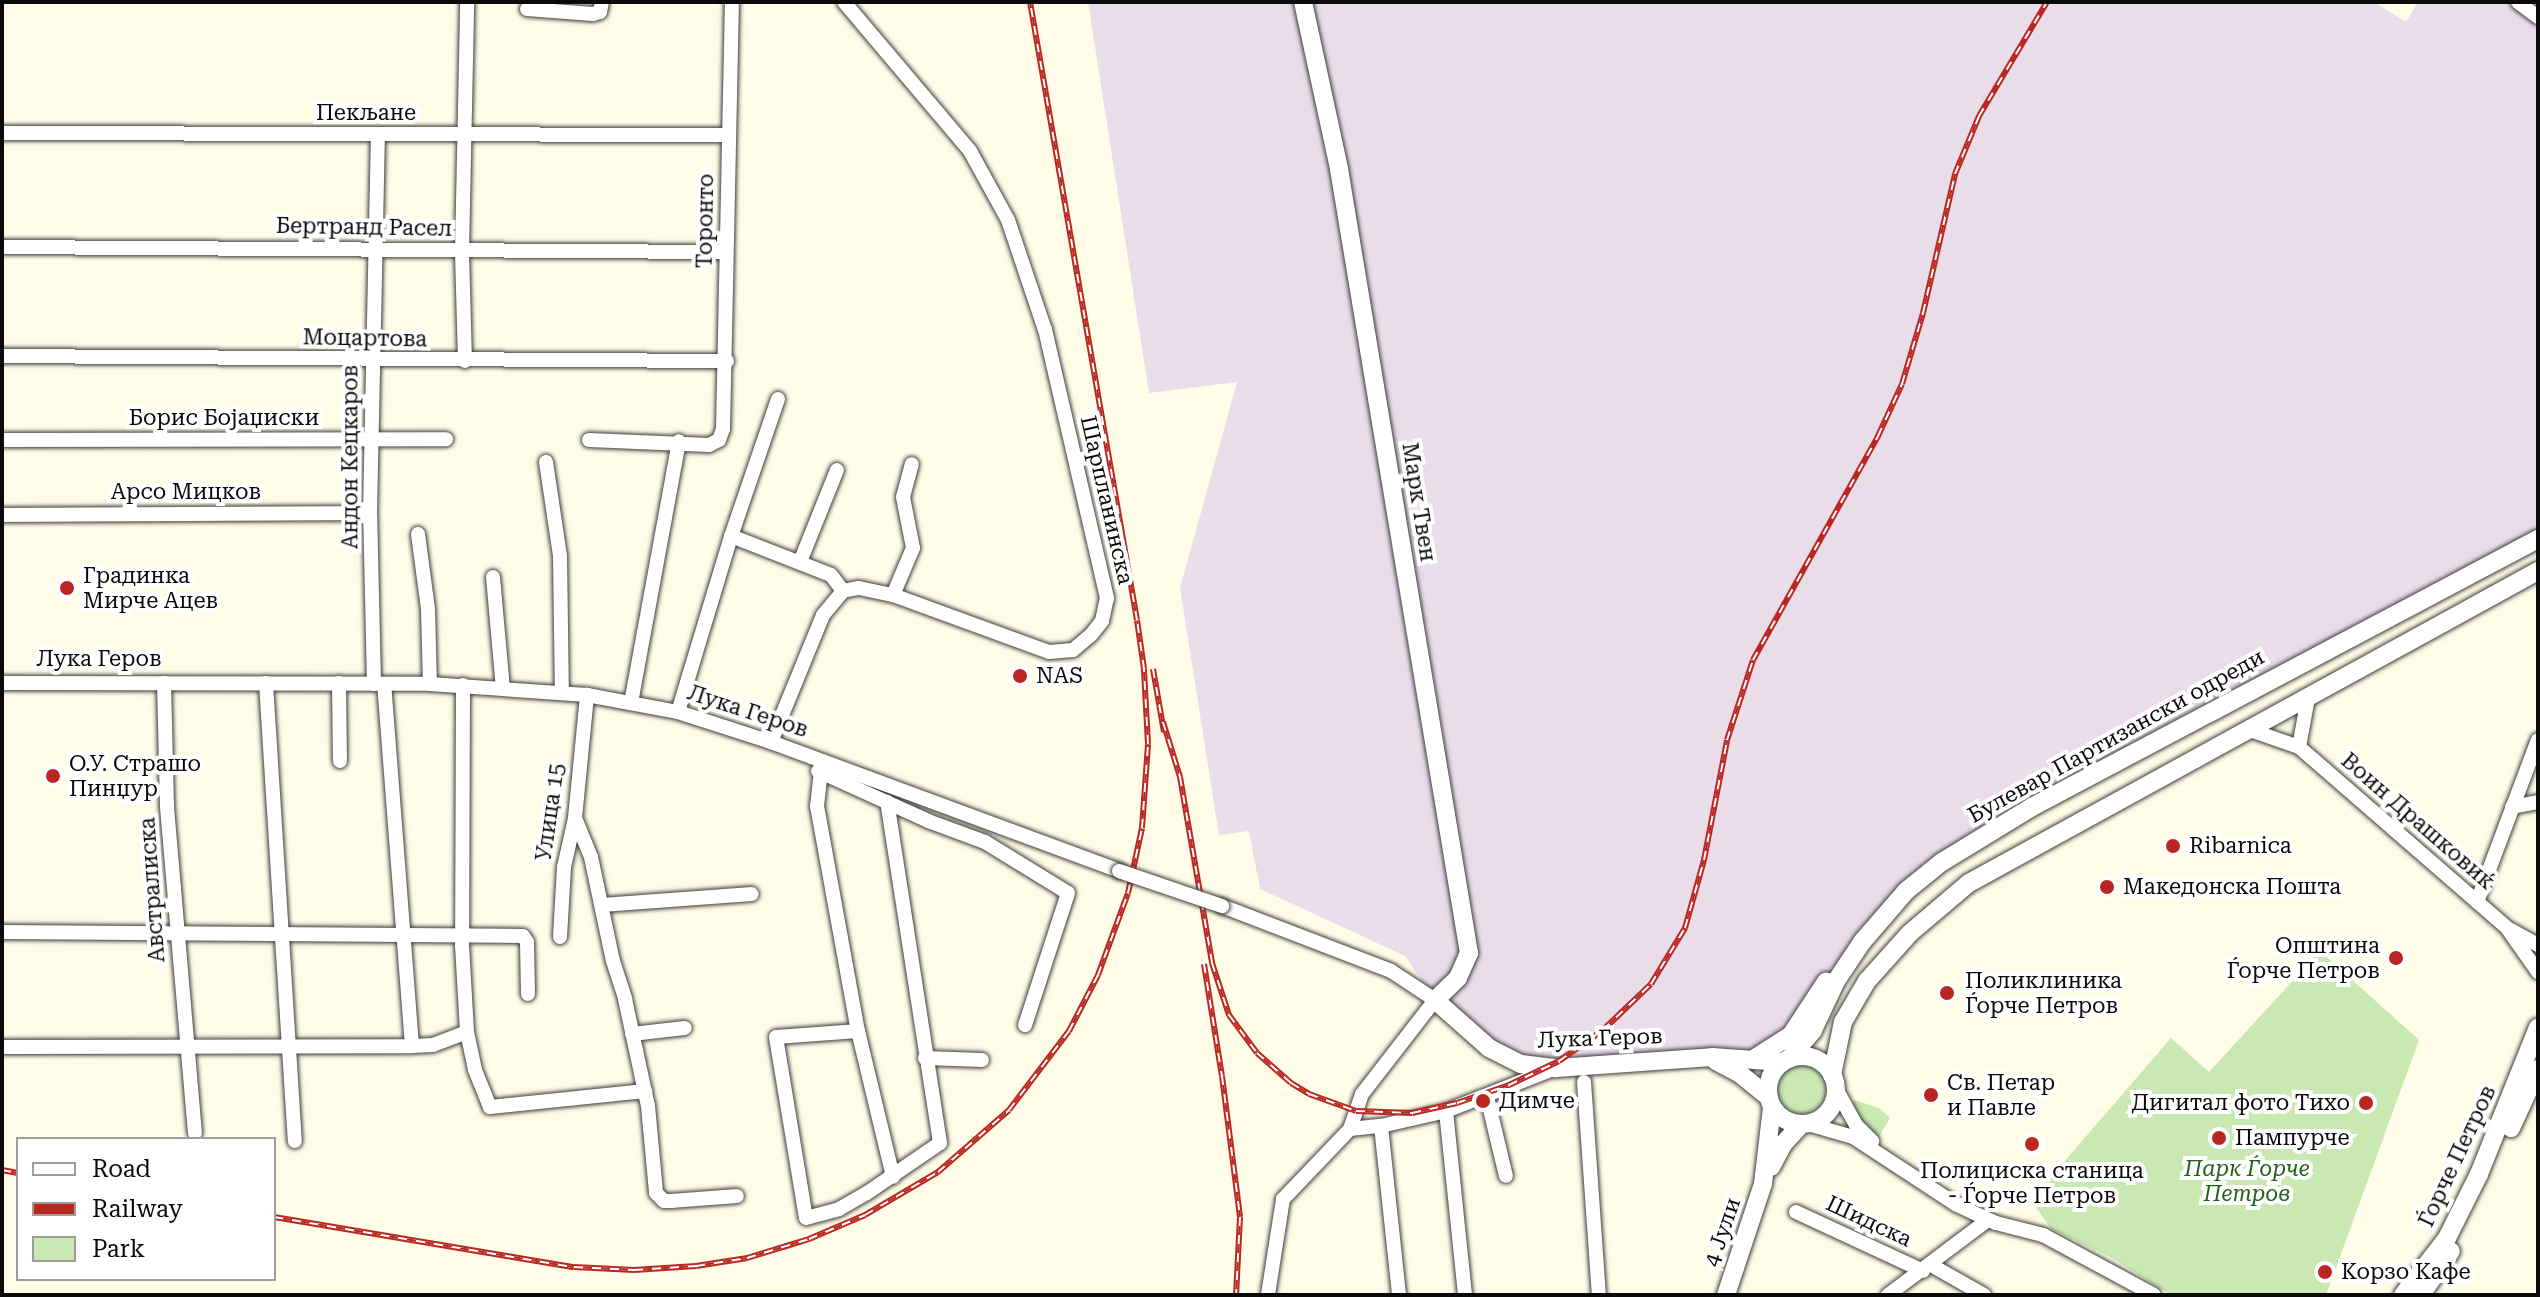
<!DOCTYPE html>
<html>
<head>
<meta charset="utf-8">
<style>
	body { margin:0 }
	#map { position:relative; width:2540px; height:1297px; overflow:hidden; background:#fffce7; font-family:"Roboto Serif",serif }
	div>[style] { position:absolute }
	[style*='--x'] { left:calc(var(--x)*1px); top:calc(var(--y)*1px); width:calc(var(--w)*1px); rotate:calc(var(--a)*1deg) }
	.industrial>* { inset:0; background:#e9ddea }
	.green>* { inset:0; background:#cae8b2 }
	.round { border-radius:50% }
	.roads { filter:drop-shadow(0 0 2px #3d3d3d) drop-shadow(0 0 2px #3d3d3d) }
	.minor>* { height:14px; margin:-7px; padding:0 7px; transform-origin:7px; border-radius:7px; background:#fff }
	.tertiary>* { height:18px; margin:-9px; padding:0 9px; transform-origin:9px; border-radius:9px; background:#fff }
	.tertiary>.ring { margin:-9px; padding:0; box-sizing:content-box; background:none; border:18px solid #fff; border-radius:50% }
	.rail>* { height:6px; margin-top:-3px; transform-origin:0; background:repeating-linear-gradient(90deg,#fff 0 9px,#ba2722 0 18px); box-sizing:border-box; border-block:2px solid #ba2722 }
	.bridges { filter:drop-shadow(0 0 2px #3d3d3d) drop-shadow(0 0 2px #3d3d3d) }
	.minor-bridge>* { height:14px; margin:-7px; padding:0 7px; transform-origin:7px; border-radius:7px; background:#fff }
	.dots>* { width:22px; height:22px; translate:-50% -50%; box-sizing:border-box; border:4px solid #fff; border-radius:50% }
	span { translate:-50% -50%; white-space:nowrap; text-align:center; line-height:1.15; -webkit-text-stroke:8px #fff; paint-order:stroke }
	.street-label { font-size:22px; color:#0a0a0a }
	.poi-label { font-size:22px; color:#0a0a0a }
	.left { translate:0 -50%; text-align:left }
	.right { translate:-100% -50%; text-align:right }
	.park-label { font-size:22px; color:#25611b; font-style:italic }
	.frame { position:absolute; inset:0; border:4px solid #0a0a0a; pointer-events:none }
	.legend { position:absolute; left:16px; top:1137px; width:260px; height:144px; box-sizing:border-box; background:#fff; border:2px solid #9d9d9d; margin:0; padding:10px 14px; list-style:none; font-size:24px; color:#0a0a0a }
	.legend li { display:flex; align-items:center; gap:16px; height:40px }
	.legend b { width:40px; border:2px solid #9d9d9d }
</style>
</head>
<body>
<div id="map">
	<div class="industrial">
		<div style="clip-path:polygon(1088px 2px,2374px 2px,2406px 22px,2418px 2px,2518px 2px,2538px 17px,2538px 539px,1942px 862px,1771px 1051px,1521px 1064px,1435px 1000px,1405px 956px,1260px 889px,1249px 831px,1219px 835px,1180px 588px,1237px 382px,1149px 393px)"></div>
	</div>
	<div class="green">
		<div style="clip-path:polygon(2320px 951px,2419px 1040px,2326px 1295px,2171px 1295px,2112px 1258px,2051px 1229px,2031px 1200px,2171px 1038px,2209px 1072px)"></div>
		<div class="round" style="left:1778px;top:1066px;width:48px;height:48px"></div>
		<div style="clip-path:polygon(1854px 1100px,1879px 1108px,1890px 1118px,1878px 1138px,1865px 1126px,1852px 1105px)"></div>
	</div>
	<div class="roads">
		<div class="minor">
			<div style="--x:2518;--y:2;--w:25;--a:37"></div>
			<div style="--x:527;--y:9;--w:66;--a:4.3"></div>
			<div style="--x:593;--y:14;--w:7;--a:-16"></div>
			<div style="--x:600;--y:12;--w:10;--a:-79"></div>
			<div style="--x:2;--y:133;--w:727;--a:0.16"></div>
			<div style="--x:2;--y:247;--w:724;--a:0.4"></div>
			<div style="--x:2;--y:356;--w:725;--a:0.4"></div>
			<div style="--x:465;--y:361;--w:110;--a:-91.6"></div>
			<div style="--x:462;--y:251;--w:249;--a:-88.8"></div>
			<div style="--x:778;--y:399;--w:145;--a:108.9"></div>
			<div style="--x:731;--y:536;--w:107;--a:21.3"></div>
			<div style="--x:831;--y:575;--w:20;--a:53"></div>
			<div style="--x:2;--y:440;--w:444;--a:-0.1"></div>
			<div style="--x:589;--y:440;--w:120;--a:2.4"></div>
			<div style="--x:709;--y:445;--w:11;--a:-27"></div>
			<div style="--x:719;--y:440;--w:12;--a:-70"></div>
			<div style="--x:723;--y:429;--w:427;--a:-88.8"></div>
			<div style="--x:546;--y:462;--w:95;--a:81.5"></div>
			<div style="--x:560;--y:556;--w:136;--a:89.2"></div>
			<div style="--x:2;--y:515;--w:368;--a:-0.3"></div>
			<div style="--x:418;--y:534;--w:76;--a:82.4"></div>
			<div style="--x:428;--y:609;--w:75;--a:88.5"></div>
			<div style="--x:800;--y:562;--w:99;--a:-68.1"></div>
			<div style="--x:493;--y:577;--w:111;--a:84.9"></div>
			<div style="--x:893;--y:595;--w:51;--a:-66.9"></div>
			<div style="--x:913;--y:548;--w:52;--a:-101.1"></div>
			<div style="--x:903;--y:497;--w:34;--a:-75"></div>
			<div style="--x:2;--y:683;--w:428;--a:0.1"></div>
			<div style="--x:430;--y:684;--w:157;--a:4"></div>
			<div style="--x:587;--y:695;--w:93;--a:10.6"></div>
			<div style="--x:678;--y:712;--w:98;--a:17.9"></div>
			<div style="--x:771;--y:742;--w:371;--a:20.3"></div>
			<div style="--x:164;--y:683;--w:124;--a:88.6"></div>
			<div style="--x:167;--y:807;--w:327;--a:85.1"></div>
			<div style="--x:266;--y:683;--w:459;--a:86.4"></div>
			<div style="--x:339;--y:683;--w:78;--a:89.3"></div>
			<div style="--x:374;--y:684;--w:171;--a:-91.3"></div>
			<div style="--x:370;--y:513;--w:378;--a:-88.8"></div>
			<div style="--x:463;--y:685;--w:260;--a:90.2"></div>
			<div style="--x:462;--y:945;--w:87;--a:86.7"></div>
			<div style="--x:467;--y:1032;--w:39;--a:78"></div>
			<div style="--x:475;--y:1070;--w:40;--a:68"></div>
			<div style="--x:490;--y:1107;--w:156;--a:-5.9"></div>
			<div style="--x:631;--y:703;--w:266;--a:-79.6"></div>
			<div style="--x:678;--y:712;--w:184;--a:-73.2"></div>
			<div style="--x:2250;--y:730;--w:52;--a:19.1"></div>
			<div style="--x:2299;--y:747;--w:276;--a:41"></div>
			<div style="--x:2507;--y:928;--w:54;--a:54.8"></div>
			<div style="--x:771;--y:742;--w:137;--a:-67.7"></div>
			<div style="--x:823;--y:615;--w:31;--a:-50"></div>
			<div style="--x:843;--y:591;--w:16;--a:-11"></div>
			<div style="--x:859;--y:588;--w:35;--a:12"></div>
			<div style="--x:893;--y:595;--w:166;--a:20.1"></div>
			<div style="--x:1049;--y:652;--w:24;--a:-5"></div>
			<div style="--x:1073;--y:650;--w:23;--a:-40"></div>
			<div style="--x:1091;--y:635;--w:18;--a:-52"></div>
			<div style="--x:1102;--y:621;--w:24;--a:-78"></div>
			<div style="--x:1107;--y:598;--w:275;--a:-103"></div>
			<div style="--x:1045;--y:330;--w:116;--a:-108.6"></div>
			<div style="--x:1008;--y:220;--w:79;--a:-118.8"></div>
			<div style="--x:970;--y:151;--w:195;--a:-130.2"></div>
			<div style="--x:2299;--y:747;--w:50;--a:-79.6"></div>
			<div style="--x:822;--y:761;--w:45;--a:96.3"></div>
			<div style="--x:817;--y:806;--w:229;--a:79.7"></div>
			<div style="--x:858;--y:1031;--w:150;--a:76.5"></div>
			<div style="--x:818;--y:771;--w:121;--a:24.4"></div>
			<div style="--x:928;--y:821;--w:61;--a:20.2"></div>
			<div style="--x:985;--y:842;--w:97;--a:31.6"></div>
			<div style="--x:1068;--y:893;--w:139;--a:108"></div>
			<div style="--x:2512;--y:807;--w:26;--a:-11"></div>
			<div style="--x:575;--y:818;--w:42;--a:67.7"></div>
			<div style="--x:591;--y:857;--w:106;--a:78.1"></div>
			<div style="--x:613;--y:961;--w:40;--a:72"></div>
			<div style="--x:625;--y:999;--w:109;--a:77.9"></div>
			<div style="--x:648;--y:1106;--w:87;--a:84.7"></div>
			<div style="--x:656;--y:1193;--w:11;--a:45"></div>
			<div style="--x:664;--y:1201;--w:7;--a:0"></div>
			<div style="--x:671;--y:1201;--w:66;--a:-4.3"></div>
			<div style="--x:2477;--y:902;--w:173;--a:-69.4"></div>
			<div style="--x:602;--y:905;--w:150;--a:-4.2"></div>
			<div style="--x:1222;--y:906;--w:181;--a:21"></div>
			<div style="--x:1391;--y:971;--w:53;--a:33.4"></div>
			<div style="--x:1435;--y:1000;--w:119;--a:127.8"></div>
			<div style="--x:1362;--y:1094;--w:37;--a:109"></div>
			<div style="--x:1350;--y:1129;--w:97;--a:133.7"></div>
			<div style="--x:1283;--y:1199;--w:97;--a:98.9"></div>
			<div style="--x:2511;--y:930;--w:31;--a:29"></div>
			<div style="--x:2;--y:932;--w:521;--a:0.44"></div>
			<div style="--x:523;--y:936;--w:7;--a:56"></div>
			<div style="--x:527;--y:942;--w:52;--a:88.9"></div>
			<div style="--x:560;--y:937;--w:70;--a:-86.7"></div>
			<div style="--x:564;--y:867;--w:50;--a:-77.3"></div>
			<div style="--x:575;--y:818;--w:124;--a:-84.4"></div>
			<div style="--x:858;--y:1031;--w:82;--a:175.8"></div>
			<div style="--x:776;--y:1037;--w:183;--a:80.6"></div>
			<div style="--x:806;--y:1218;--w:34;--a:-15"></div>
			<div style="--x:839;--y:1209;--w:32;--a:-30"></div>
			<div style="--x:867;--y:1193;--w:88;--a:-34.4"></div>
			<div style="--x:940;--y:1143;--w:345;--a:-98.8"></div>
			<div style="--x:632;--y:1034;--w:53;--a:-6.5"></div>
			<div style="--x:412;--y:1046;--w:21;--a:-3"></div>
			<div style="--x:433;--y:1045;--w:36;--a:-21"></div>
			<div style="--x:2;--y:1047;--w:410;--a:-0.1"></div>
			<div style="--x:412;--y:1046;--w:363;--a:-94.4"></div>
			<div style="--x:925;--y:1058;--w:57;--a:2"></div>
			<div style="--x:1584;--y:1082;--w:214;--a:86"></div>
			<div style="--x:1835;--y:1087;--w:43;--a:61.1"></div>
			<div style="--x:1856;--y:1125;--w:23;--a:45"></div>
			<div style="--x:1487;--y:1097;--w:81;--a:76.5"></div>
			<div style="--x:1446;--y:1111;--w:185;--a:84.1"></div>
			<div style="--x:1808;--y:1124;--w:47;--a:16.1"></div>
			<div style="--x:1853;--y:1137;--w:124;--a:33.2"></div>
			<div style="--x:1957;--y:1205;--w:43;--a:24.8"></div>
			<div style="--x:1996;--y:1223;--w:49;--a:14.3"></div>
			<div style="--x:2043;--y:1235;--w:126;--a:28.4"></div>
			<div style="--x:1381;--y:1126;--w:170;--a:83.9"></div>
			<div style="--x:1350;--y:1129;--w:31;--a:-6"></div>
			<div style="--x:1381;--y:1126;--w:67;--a:-13"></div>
			<div style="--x:1446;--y:1111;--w:118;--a:-21.4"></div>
			<div style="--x:1796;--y:1212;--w:140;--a:24.9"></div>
			<div style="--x:1931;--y:1265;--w:61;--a:29.5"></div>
			<div style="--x:1888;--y:1295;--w:125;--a:-36.9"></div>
		</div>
		<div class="tertiary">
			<div style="--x:1303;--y:2;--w:171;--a:77.8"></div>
			<div style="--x:1339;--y:169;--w:795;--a:80.59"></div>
			<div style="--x:1469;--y:953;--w:27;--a:114"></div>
			<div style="--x:1458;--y:978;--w:32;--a:136"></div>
			<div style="--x:1435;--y:1000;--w:72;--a:41.6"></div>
			<div style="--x:1489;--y:1048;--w:36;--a:27"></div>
			<div style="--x:1521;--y:1064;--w:35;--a:7"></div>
			<div style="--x:1556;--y:1068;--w:156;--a:-4"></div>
			<div style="--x:1712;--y:1057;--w:71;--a:4"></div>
			<div class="ring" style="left:1768px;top:1056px;width:50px;height:50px"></div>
			<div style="--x:1755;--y:1058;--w:43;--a:-32.6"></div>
			<div style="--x:1791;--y:1035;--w:64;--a:-56.6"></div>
			<div style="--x:1789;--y:1059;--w:38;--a:-50"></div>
			<div style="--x:1813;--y:1030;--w:54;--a:-64.9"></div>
			<div style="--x:1836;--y:981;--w:47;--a:-56.3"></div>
			<div style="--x:1862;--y:942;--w:67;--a:-49.2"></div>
			<div style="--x:1906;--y:891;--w:46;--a:-38.9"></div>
			<div style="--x:1942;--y:862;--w:105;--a:-31.4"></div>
			<div style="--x:2032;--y:807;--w:573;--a:-27.91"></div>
			<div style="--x:1716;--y:1061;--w:26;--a:28"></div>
			<div style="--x:1739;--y:1073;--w:38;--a:39"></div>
			<div style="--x:1832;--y:1075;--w:54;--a:-78.3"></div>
			<div style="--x:1843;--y:1022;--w:48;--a:-59.7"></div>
			<div style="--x:1867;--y:981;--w:64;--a:-48.1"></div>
			<div style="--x:1910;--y:933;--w:77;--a:-40.3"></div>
			<div style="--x:1969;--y:883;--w:649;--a:-28.74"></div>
			<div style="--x:2511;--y:1128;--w:65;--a:-65.4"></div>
			<div style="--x:1771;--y:1167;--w:27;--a:-62"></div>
			<div style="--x:1784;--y:1143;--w:26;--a:-47"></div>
			<div style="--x:1726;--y:1295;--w:117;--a:-71.6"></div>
			<div style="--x:1763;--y:1184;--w:78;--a:-83.3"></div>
			<div style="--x:2403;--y:1295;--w:72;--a:-52.3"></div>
			<div style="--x:2447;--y:1238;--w:72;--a:-63.4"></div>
			<div style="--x:2479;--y:1174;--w:158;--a:-68.1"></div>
			<div style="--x:2421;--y:1295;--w:53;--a:-55.7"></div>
		</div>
	</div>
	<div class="rail">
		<div style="--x:1153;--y:669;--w:64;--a:80.1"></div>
		<div style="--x:1163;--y:722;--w:58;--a:72.8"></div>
		<div style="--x:1180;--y:777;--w:189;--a:80.2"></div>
		<div style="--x:1212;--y:963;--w:55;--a:71.9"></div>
		<div style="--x:1229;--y:1015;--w:47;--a:53.6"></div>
		<div style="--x:1257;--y:1053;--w:45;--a:41.4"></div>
		<div style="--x:1291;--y:1083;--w:21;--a:31"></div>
		<div style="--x:1309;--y:1094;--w:50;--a:19.9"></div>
		<div style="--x:1356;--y:1111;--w:56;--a:2"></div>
		<div style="--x:1412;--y:1113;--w:46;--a:-12.5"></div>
		<div style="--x:1457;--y:1103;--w:55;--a:-19.1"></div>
		<div style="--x:1509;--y:1085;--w:55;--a:-25.6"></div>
		<div style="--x:1559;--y:1061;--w:54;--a:-35.2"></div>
		<div style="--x:1603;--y:1030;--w:66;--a:-43.8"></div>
		<div style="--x:1651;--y:984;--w:66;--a:-58.7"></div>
		<div style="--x:1685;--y:928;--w:71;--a:-74.4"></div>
		<div style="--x:1704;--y:860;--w:122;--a:-79.1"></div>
		<div style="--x:1727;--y:740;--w:84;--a:-72"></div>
		<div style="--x:1753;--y:660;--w:257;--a:-60.8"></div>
		<div style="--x:1878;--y:436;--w:57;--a:-65.2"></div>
		<div style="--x:1902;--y:384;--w:74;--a:-73.5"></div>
		<div style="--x:1923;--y:313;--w:143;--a:-77"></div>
		<div style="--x:1955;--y:174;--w:63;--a:-67.5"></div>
		<div style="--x:1979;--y:116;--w:133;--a:-59.2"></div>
		<div style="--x:1204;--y:964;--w:113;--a:80.9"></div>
		<div style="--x:1222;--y:1076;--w:142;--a:82.7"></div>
		<div style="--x:1240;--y:1217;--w:78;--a:92.9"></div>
		<div style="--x:2;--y:1170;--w:16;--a:11"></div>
		<div style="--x:274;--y:1217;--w:304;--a:9.5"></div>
		<div style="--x:574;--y:1267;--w:60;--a:2.9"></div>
		<div style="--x:634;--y:1270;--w:62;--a:-3.7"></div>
		<div style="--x:696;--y:1266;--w:52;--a:-8.9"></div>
		<div style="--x:747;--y:1258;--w:65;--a:-17"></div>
		<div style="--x:809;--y:1239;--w:61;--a:-23.2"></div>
		<div style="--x:865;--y:1215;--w:85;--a:-30.5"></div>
		<div style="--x:938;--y:1172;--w:94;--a:-41.1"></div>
		<div style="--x:1009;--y:1110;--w:99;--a:-52.8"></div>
		<div style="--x:1069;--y:1031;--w:63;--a:-62.6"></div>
		<div style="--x:1098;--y:975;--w:87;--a:-69.9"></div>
		<div style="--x:1128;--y:893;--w:66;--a:-77.8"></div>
		<div style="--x:1142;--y:828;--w:84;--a:-85.9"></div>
		<div style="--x:1148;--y:744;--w:75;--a:-93.1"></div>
		<div style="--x:1144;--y:669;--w:49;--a:-98.1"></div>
		<div style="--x:1137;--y:620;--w:627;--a:-99.82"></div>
	</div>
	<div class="bridges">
		<div class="minor-bridge">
			<div style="--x:1119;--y:871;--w:109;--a:18.8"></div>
		</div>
	</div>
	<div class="dots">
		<div style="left:67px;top:588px;background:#ba2722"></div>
		<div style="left:1020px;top:676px;background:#ba2722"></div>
		<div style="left:53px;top:776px;background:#ba2722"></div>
		<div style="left:2173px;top:846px;background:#ba2722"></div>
		<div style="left:2107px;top:887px;background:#ba2722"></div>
		<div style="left:2396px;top:958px;background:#ba2722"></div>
		<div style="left:1947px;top:993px;background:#ba2722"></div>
		<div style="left:1931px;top:1095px;background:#ba2722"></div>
		<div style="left:1483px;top:1101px;background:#ba2722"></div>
		<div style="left:2366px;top:1103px;background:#ba2722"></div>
		<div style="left:2219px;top:1138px;background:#ba2722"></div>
		<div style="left:2032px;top:1144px;background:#ba2722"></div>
		<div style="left:2325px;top:1272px;background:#ba2722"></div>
	</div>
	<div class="street-label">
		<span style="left:366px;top:113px">Пекљане</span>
		<span style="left:705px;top:221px;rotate:-89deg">Торонто</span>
		<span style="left:364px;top:227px;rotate:1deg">Бертранд Расел</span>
		<span style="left:365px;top:338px;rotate:1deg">Моцартова</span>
		<span style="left:224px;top:418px">Борис Бојаџиски</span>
		<span style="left:350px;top:457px;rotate:-90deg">Андон Кецкаров</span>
		<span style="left:186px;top:492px">Арсо Мицков</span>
		<span style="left:1107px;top:500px;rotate:77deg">Шарпланинска</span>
		<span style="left:1419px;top:502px;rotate:81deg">Марк Твен</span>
		<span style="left:99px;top:659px">Лука Геров</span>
		<span style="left:748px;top:711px;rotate:18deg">Лука Геров</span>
		<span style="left:2116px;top:736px;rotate:-29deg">Булевар Партизански одреди</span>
		<span style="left:550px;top:812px;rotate:-82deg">Улица 15</span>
		<span style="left:2418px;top:821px;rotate:41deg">Воин Драшковиќ</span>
		<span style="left:152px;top:890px;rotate:-94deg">Австралиска</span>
		<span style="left:1600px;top:1038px;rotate:-2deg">Лука Геров</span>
		<span style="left:2457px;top:1156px;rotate:-65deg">Ѓорче Петров</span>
		<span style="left:1869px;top:1221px;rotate:25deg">Шидска</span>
		<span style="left:1722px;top:1232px;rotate:-71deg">4 Јули</span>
	</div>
	<div class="poi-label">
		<span class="left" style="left:83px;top:588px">Градинка<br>Мирче Ацев</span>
		<span class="left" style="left:1036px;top:676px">NAS</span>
		<span class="left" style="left:69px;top:776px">О.У. Страшо<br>Пинџур</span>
		<span class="left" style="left:2189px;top:846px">Ribarnica</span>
		<span class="left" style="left:2123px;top:887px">Македонска Пошта</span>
		<span class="right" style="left:2380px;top:958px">Општина<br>Ѓорче Петров</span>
		<span class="left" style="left:1965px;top:993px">Поликлиника<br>Ѓорче Петров</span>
		<span class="left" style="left:1947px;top:1095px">Св. Петар<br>и Павле</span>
		<span class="left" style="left:1499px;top:1101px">Димче</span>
		<span class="right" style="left:2350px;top:1103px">Дигитал фото Тихо</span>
		<span class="left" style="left:2235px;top:1138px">Пампурче</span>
		<span style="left:2032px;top:1183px">Полициска станица<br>- Ѓорче Петров</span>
		<span class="left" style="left:2341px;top:1272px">Корзо Кафе</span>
	</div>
	<div class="park-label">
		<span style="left:2247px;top:1181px">Парк Ѓорче<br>Петров</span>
	</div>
	<div class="frame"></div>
	<ul class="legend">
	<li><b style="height:10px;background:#fff"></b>Road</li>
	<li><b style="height:10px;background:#ba2722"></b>Railway</li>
	<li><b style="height:22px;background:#cae8b2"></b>Park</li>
	</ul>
</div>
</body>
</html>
